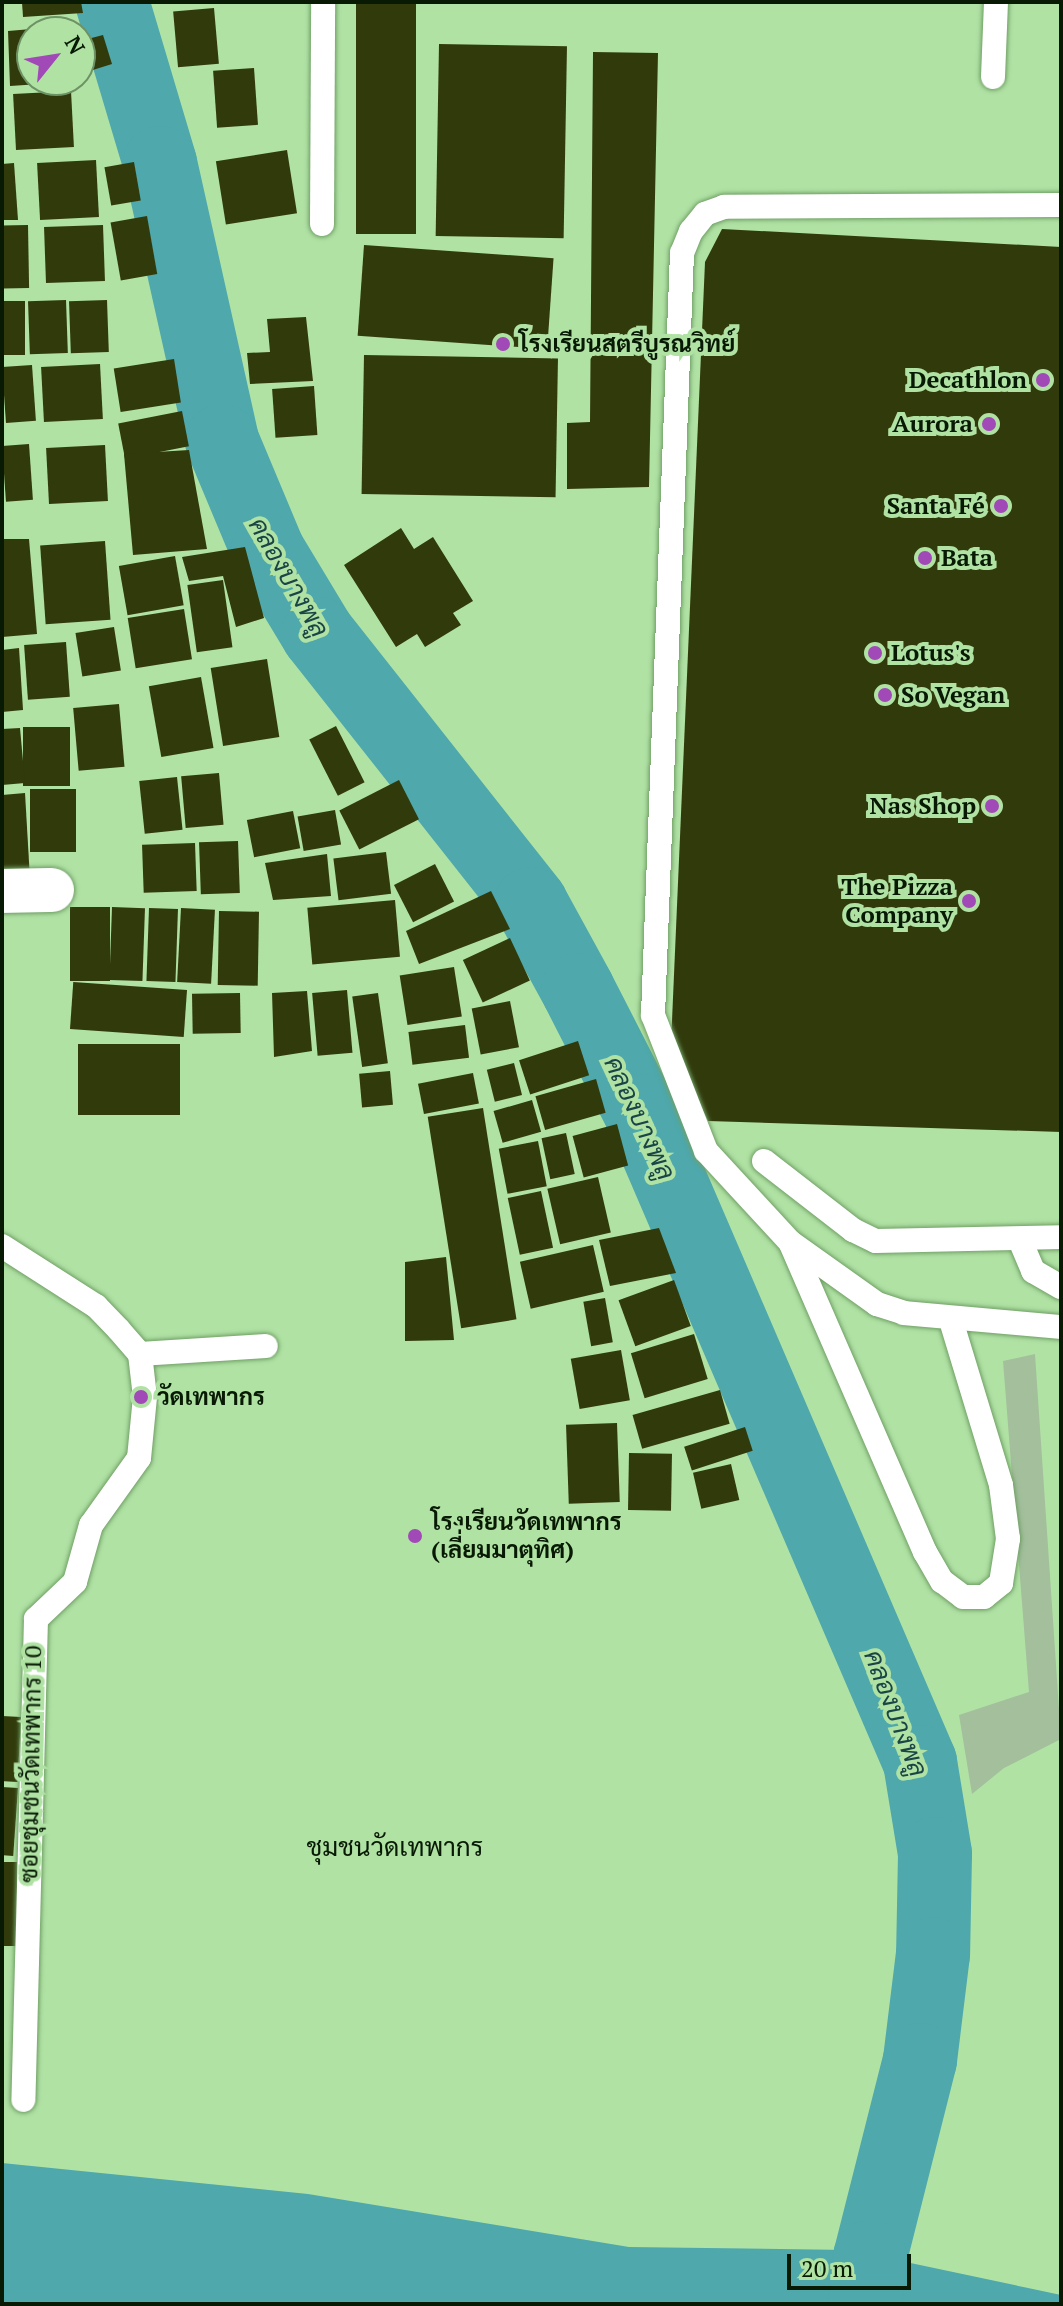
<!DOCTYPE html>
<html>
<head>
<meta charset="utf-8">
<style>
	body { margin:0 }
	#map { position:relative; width:1063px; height:2306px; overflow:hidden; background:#b0e2a4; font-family:"PT Serif",Sarabun,serif }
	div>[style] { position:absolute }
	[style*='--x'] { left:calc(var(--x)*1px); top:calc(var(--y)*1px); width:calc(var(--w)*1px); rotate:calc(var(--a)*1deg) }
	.green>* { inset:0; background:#a3bf9c }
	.water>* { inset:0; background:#4ea8ac }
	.river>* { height:74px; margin:-37px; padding:0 37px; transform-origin:37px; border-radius:37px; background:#4ea8ac }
	.building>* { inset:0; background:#313a0b; transform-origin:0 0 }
	.roads { filter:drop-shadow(0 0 2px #709f65) drop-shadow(0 0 2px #709f65) }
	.lane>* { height:24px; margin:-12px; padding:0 12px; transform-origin:12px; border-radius:12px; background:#fff }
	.street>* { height:44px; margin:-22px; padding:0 22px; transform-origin:22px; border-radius:22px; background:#fff }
	.dots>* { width:22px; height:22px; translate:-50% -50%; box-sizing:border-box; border:4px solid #b0e2a4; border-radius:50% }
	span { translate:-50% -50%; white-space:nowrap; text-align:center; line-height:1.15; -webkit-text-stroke:8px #b0e2a4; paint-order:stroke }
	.poi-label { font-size:24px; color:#081a04; font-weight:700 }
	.left { translate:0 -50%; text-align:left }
	.right { translate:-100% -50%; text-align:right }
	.street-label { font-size:24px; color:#081a04 }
	.water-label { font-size:26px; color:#1a4446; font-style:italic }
	.neighbourhood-label { font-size:26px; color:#081a04 }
	.frame { position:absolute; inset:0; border:4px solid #081a04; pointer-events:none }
	.north { position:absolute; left:16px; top:16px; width:80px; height:80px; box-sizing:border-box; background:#b0e2a4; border:2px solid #6d9264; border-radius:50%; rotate:60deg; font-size:22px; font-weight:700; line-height:32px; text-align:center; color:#081a04 }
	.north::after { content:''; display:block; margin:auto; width:28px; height:36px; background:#a149b6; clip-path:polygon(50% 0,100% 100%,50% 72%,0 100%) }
	.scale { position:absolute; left:787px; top:2254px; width:124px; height:36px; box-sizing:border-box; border:4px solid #081a04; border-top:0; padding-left:10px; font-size:24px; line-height:28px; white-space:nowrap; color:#081a04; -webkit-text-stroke:6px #b0e2a4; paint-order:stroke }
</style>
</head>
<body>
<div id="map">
	<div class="green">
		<div style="clip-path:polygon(1035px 1354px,1061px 1739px,1004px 1768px,972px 1794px,959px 1715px,1029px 1692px,1003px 1361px)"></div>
	</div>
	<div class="water">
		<div style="clip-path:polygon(2px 2163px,308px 2194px,629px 2247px,849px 2250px,1061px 2295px,1061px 2304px,2px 2304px)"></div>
	</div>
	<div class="river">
		<div style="--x:112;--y:2;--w:168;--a:73.4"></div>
		<div style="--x:160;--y:163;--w:285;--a:77.4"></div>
		<div style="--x:222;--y:441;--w:119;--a:67.3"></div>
		<div style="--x:268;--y:551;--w:97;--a:58.9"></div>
		<div style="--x:318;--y:634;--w:344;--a:51.7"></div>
		<div style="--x:531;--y:904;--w:98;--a:61.3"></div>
		<div style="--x:578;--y:990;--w:136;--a:62.9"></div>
		<div style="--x:640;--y:1111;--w:709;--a:66.73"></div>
		<div style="--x:920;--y:1762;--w:93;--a:80.7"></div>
		<div style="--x:935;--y:1854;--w:100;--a:91.1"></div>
		<div style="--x:933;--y:1954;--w:107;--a:97"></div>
		<div style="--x:920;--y:2060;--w:203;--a:104.2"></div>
		<div style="--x:870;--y:2257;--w:47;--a:96.1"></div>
	</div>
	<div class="building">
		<div style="clip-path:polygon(22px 2px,81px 2px,83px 13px,23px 17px)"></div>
		<div style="left:356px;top:2px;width:60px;height:232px"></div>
		<div style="left:214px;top:8px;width:56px;height:41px;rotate:85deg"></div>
		<div style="clip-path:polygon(67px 26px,67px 32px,32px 32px,32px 80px,70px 82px,10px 86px,8px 31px)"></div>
		<div style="clip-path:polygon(103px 35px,112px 64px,80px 74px,80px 41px)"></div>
		<div style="left:439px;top:44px;width:128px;height:192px;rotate:1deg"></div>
		<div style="clip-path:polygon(593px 52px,658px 53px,649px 487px,567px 489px,567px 423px,590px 422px)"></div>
		<div style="left:254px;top:68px;width:57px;height:41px;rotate:86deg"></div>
		<div style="left:71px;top:91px;width:56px;height:58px;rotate:87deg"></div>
		<div style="left:287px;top:150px;width:64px;height:72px;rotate:81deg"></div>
		<div style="left:96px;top:160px;width:57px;height:59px;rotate:87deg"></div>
		<div style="left:134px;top:162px;width:39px;height:30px;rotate:80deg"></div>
		<div style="clip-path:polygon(14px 163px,18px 220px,2px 220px,2px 164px)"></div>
		<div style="left:147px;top:216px;width:59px;height:37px;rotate:80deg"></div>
		<div style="left:28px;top:225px;width:63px;height:26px;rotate:89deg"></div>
		<div style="left:103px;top:225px;width:56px;height:59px;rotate:88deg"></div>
		<div style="clip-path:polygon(722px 229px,1061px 247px,1061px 1132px,708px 1121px,671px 1044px,705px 262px)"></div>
		<div style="left:364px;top:245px;width:190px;height:91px;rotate:4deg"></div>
		<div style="left:66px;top:300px;width:53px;height:38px;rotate:88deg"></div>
		<div style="left:107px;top:300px;width:52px;height:38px;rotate:88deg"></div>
		<div style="left:25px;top:301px;width:54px;height:21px;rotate:90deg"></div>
		<div style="clip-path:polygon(306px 317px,313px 381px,250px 384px,247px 353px,270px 352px,267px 319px)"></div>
		<div style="left:364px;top:355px;width:194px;height:139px;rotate:1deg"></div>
		<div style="left:174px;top:359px;width:44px;height:61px;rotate:81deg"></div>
		<div style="left:100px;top:364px;width:55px;height:59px;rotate:87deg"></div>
		<div style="left:32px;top:365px;width:56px;height:30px;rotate:86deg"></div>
		<div style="left:314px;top:386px;width:49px;height:42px;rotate:86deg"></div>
		<div style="left:182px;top:411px;width:36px;height:65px;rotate:79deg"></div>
		<div style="left:29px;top:444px;width:56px;height:27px;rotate:86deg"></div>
		<div style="left:105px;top:445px;width:56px;height:59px;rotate:87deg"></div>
		<div style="clip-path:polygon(189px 450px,207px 549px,133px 555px,124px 454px)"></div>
		<div style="clip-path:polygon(401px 528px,414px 549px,433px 537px,473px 601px,453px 613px,461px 625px,425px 647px,417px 634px,396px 647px,344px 565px)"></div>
		<div style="clip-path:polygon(2px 539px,29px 539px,37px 634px,2px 637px)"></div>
		<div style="left:105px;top:541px;width:79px;height:65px;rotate:86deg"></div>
		<div style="clip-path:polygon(245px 547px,264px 618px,236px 627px,223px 576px,189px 581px,182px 557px)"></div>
		<div style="left:175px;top:556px;width:50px;height:57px;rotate:80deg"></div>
		<div style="left:223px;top:580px;width:68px;height:36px;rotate:82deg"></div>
		<div style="left:184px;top:609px;width:51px;height:57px;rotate:81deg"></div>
		<div style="left:114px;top:627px;width:44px;height:39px;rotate:81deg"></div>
		<div style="left:66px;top:642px;width:55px;height:42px;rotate:86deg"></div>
		<div style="clip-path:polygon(19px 648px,23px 710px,2px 712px,2px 650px)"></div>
		<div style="left:267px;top:659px;width:79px;height:57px;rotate:81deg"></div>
		<div style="left:201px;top:677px;width:72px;height:53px;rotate:80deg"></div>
		<div style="left:119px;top:704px;width:63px;height:46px;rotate:85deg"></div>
		<div style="left:336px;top:726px;width:63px;height:30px;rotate:63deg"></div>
		<div style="left:23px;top:727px;width:47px;height:59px"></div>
		<div style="clip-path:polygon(20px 728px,25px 783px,2px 785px,2px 729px)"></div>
		<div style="left:219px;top:773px;width:52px;height:38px;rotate:85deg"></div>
		<div style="left:177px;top:777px;width:53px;height:38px;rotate:84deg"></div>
		<div style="left:399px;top:780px;width:44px;height:67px;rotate:63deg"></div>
		<div style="left:30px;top:789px;width:46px;height:63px"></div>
		<div style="clip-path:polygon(25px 793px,30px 879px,2px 881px,2px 795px)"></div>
		<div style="left:335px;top:810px;width:35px;height:38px;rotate:80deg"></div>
		<div style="left:293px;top:811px;width:38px;height:47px;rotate:79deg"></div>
		<div style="left:238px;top:841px;width:52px;height:39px;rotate:88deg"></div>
		<div style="left:195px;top:843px;width:48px;height:53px;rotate:88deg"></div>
		<div style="left:386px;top:852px;width:42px;height:53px;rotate:83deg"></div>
		<div style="clip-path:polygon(327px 854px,331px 896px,273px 900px,265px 863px)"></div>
		<div style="left:435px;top:864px;width:42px;height:46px;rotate:63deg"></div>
		<div style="clip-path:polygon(491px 891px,510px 929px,419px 964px,406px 931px)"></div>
		<div style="left:395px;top:900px;width:57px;height:88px;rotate:85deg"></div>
		<div style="left:70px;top:907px;width:40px;height:74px"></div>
		<div style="left:112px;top:907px;width:33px;height:73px;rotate:2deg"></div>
		<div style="left:149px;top:908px;width:29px;height:73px;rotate:2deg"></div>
		<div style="left:181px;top:908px;width:34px;height:74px;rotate:3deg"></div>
		<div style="left:219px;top:911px;width:40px;height:74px;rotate:1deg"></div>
		<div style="left:510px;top:938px;width:47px;height:52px;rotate:65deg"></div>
		<div style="left:454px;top:967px;width:50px;height:55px;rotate:81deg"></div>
		<div style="left:187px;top:990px;width:47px;height:114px;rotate:94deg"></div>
		<div style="left:347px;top:990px;width:63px;height:35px;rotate:85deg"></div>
		<div style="clip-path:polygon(307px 991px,312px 1051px,274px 1057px,272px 993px)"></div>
		<div style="left:240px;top:993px;width:40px;height:48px;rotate:89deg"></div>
		<div style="left:378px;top:993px;width:71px;height:26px;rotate:82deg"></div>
		<div style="left:510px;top:1001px;width:47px;height:39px;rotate:79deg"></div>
		<div style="left:465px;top:1025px;width:33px;height:57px;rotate:83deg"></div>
		<div style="left:578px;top:1041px;width:36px;height:62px;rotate:72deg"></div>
		<div style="left:78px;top:1044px;width:102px;height:71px"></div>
		<div style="left:514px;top:1063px;width:33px;height:28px;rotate:76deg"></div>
		<div style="left:390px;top:1071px;width:34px;height:31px;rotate:85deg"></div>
		<div style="left:473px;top:1073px;width:31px;height:56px;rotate:79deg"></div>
		<div style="left:596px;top:1079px;width:35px;height:63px;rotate:74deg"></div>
		<div style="left:532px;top:1100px;width:33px;height:40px;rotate:74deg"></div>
		<div style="left:483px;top:1108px;width:214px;height:56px;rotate:81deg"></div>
		<div style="left:617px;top:1124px;width:43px;height:46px;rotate:75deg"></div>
		<div style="left:566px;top:1133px;width:42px;height:25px;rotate:78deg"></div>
		<div style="left:538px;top:1141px;width:46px;height:40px;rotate:79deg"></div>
		<div style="left:598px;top:1177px;width:57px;height:52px;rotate:77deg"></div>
		<div style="left:541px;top:1191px;width:58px;height:34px;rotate:78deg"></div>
		<div style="clip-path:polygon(659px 1228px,676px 1273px,610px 1286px,599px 1240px)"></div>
		<div style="left:593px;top:1245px;width:48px;height:75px;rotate:77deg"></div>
		<div style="clip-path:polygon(446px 1257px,454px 1340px,405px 1341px,405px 1262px)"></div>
		<div style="left:674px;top:1280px;width:49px;height:59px;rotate:70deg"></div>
		<div style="left:605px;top:1298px;width:45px;height:22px;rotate:80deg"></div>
		<div style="left:694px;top:1334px;width:47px;height:66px;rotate:73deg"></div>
		<div style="left:621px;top:1350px;width:51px;height:51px;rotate:80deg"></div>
		<div style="left:720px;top:1390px;width:35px;height:91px;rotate:74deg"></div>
		<div style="left:617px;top:1423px;width:79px;height:51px;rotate:88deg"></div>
		<div style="left:745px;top:1427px;width:25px;height:64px;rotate:72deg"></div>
		<div style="left:629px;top:1453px;width:43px;height:57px;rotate:1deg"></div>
		<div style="left:731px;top:1464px;width:37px;height:39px;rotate:77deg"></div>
		<div style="left:2px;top:1716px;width:19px;height:65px;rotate:3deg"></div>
		<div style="left:2px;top:1787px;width:16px;height:68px;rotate:4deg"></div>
		<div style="left:2px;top:1862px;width:15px;height:84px"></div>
	</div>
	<div class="roads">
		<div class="lane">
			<div style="--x:993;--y:77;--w:75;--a:-87.7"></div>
			<div style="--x:1061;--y:205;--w:337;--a:179.7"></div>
			<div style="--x:724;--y:207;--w:20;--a:160"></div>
			<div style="--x:705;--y:214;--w:22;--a:129"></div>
			<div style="--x:691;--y:231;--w:24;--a:112"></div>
			<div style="--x:682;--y:253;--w:763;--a:92.18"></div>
			<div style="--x:653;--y:1015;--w:146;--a:68.7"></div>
			<div style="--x:706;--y:1151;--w:124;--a:47.3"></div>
			<div style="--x:790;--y:1242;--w:107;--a:35.5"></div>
			<div style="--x:877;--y:1304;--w:28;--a:18"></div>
			<div style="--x:904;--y:1313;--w:158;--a:5.1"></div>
			<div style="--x:322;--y:224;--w:222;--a:-89.7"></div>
			<div style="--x:764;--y:1161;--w:113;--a:37.8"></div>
			<div style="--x:853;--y:1230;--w:25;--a:26"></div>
			<div style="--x:876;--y:1241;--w:185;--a:-1.2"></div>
			<div style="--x:1020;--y:1240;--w:34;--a:67"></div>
			<div style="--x:1033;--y:1271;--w:32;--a:30"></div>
			<div style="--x:791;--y:1244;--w:336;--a:66.5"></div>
			<div style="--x:925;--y:1552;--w:34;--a:60"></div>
			<div style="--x:942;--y:1581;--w:26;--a:37"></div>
			<div style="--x:963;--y:1597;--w:21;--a:0"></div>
			<div style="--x:984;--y:1597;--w:22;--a:-39"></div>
			<div style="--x:1001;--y:1583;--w:45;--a:-81"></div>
			<div style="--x:1008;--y:1539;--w:54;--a:-97.4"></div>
			<div style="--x:1001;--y:1485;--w:172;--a:-106.9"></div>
			<div style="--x:2;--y:1246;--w:112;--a:32.6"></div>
			<div style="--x:96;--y:1306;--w:33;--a:46"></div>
			<div style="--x:119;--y:1330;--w:32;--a:49"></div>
			<div style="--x:140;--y:1354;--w:43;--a:83.4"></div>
			<div style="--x:145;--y:1397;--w:61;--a:95.6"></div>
			<div style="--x:139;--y:1458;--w:82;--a:125.6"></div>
			<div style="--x:91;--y:1525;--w:59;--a:105.7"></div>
			<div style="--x:75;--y:1582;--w:54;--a:136.5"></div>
			<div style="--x:36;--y:1619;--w:481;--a:91.5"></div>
			<div style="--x:140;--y:1354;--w:126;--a:-3.6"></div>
		</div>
		<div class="street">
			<div style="--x:2;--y:891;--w:50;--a:-1.1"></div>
		</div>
	</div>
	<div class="dots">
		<div style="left:503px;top:344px;background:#a149b6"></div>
		<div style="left:1043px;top:380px;background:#a149b6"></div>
		<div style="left:989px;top:424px;background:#a149b6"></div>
		<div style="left:1001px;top:506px;background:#a149b6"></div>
		<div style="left:925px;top:558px;background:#a149b6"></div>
		<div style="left:875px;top:653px;background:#a149b6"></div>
		<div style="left:885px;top:695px;background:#a149b6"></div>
		<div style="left:992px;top:806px;background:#a149b6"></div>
		<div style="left:969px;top:901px;background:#a149b6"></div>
		<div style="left:141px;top:1397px;background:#a149b6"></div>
		<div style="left:415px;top:1536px;background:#a149b6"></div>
	</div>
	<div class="poi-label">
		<span class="left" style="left:519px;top:344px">โรงเรียนสตรีบูรณวิทย์</span>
		<span class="right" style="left:1027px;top:380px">Decathlon</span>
		<span class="right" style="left:973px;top:424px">Aurora</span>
		<span class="right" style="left:985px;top:506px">Santa Fé</span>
		<span class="left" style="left:941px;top:558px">Bata</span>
		<span class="left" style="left:891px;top:653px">Lotus's</span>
		<span class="left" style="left:901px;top:695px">So Vegan</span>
		<span class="right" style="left:976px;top:806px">Nas Shop</span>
		<span class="right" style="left:953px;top:901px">The Pizza<br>Company</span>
		<span class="left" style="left:157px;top:1397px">วัดเทพากร</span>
		<span class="left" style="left:431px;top:1536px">โรงเรียนวัดเทพากร<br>(เลี่ยมมาตุทิศ)</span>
	</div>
	<div class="street-label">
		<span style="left:31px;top:1764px;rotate:-89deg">ซอยชุมชนวัดเทพากร 10</span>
	</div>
	<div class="water-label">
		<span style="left:289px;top:577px;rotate:60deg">คลองบางพลู</span>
		<span style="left:640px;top:1118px;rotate:65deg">คลองบางพลู</span>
		<span style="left:896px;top:1713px;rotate:69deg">คลองบางพลู</span>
	</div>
	<div class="neighbourhood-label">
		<span style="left:395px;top:1847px">ชุมชนวัดเทพากร</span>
	</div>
	<div class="frame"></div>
	<div class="north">N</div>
	<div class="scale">20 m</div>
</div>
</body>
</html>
